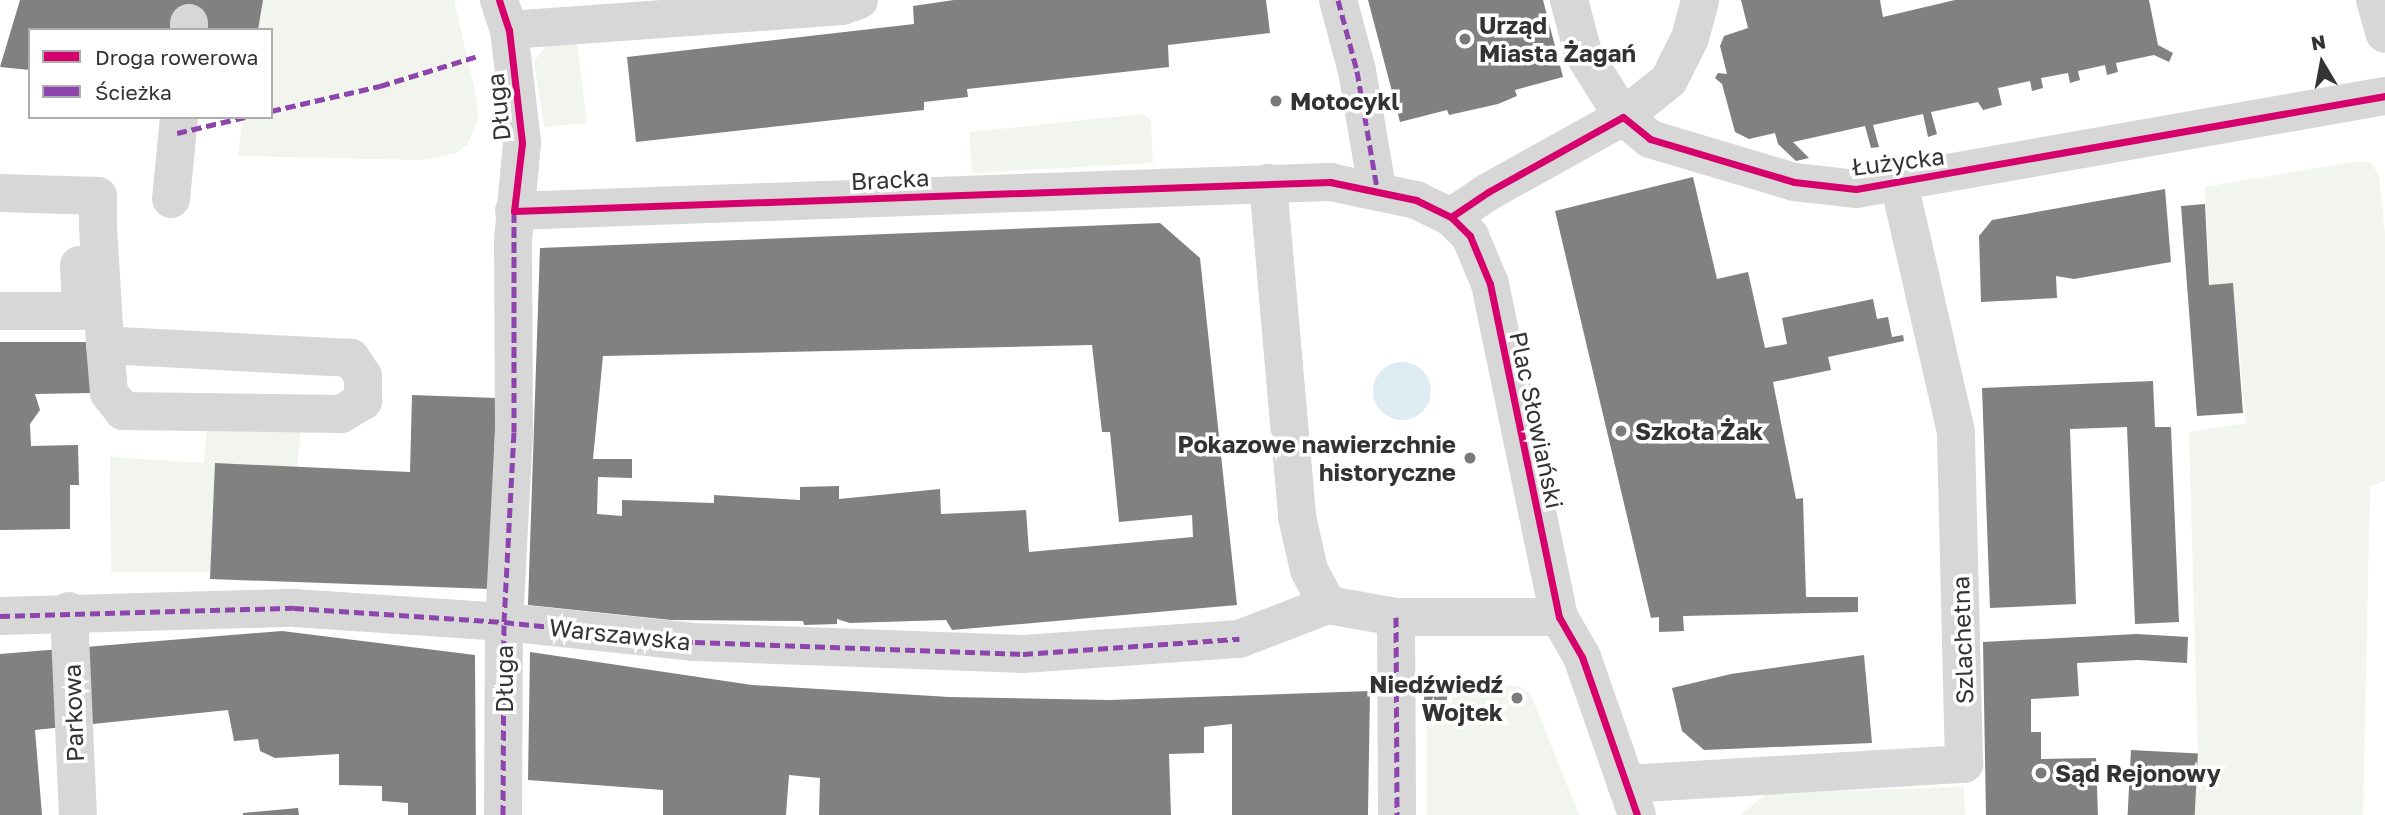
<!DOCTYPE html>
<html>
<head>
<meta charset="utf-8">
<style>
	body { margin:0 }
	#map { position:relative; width:2385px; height:815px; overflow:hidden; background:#fff; font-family:"Golos Text",sans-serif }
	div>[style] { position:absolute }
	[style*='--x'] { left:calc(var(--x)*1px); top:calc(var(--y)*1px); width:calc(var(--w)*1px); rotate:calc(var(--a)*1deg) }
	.green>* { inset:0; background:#f1f5ed }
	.water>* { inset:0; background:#ddebf3 }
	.round { border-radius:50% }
	.building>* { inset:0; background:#818181; transform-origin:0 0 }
	.minor>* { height:38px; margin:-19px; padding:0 19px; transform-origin:19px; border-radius:19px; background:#d7d7d7 }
	.quiet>* { height:5px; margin-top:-2.5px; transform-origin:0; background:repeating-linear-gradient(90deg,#8e44ad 0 10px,transparent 0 15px) }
	.cycleway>* { height:7px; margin:-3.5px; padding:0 3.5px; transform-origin:3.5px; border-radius:3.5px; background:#d6006c }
	.dots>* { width:19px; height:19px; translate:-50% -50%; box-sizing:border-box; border:4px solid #fff; border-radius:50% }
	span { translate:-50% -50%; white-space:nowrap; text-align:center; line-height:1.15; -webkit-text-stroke:7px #fff; paint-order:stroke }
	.poi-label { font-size:24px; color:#333; font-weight:700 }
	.left { translate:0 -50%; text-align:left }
	.right { translate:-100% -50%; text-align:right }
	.street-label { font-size:24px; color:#333 }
	.legend { position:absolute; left:28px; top:28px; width:245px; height:91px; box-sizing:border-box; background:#fff; border:2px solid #adadad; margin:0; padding:9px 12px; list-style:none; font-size:21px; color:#333 }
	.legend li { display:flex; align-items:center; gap:14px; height:35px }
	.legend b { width:35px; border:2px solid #adadad }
	.north { position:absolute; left:2287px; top:28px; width:70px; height:70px; -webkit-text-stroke:5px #fff; paint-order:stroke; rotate:350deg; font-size:19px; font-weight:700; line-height:28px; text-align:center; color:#333 }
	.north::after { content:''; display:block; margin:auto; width:24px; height:32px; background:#333; clip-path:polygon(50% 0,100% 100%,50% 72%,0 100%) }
</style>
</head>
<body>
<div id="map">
	<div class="green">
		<div style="clip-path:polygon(263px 0,454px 0,476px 95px,478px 120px,467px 145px,456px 153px,420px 160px,238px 156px,243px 117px,271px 117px,271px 30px,258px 30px)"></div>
		<div style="clip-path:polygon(577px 42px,587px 123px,544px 127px,534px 61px,546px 46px)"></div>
		<div style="clip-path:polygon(1143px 114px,1151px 120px,1153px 163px,972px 173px,969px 132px)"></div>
		<div style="clip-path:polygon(2353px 162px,2370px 162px,2379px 175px,2385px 234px,2385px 481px,2370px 487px,2363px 815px,2194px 815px,2198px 754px,2189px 432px,2246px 423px,2233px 284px,2210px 286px,2205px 187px)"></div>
		<div style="clip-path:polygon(302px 420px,297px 467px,211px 572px,111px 572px,110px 457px,204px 463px,207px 426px)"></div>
		<div style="clip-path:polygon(1452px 686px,1520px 686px,1531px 695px,1579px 815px,1427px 815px,1427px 703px,1452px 703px)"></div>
		<div style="clip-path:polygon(1964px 787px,1965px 815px,1741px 815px,1767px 793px)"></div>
	</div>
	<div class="water">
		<div class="round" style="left:1373px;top:362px;width:58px;height:58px"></div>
	</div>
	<div class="building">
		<div style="clip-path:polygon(20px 0,263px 0,258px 30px,30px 30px,30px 70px,0 67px)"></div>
		<div style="clip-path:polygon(954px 0,1266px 0,1270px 33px,1168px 45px,1169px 67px,967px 89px,968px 97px,924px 102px,924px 110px,636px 142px,627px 57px,914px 24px,913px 6px)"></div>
		<div style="clip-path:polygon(1368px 0,1543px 0,1563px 77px,1515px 90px,1517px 96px,1498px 104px,1449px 115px,1447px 110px,1400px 122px)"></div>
		<div style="clip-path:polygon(1741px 0,1880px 0,1883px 17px,1955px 0,2149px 0,2158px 45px,2173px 53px,2169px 62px,2154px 55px,2116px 63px,2118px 72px,2107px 75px,2105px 65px,2078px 71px,2080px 80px,2070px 83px,2068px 73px,2041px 78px,2043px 88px,2032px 91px,2030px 81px,1998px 88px,2002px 105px,1983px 110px,1978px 102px,1931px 112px,1937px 134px,1928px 137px,1923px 114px,1873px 125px,1879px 147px,1871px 148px,1865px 126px,1793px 142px,1809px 158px,1796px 161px,1778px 144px,1775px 133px,1749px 139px,1735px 132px,1722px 84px,1715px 78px,1718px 73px,1727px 74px,1720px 46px,1724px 36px,1748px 28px)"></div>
		<div style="clip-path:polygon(1693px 177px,1717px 279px,1748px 272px,1765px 348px,1787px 344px,1782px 318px,1873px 299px,1877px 319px,1888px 317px,1892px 337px,1903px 335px,1904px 341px,1828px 357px,1831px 370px,1773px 382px,1796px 499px,1803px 498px,1806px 597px,1858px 597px,1858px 612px,1683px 616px,1684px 631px,1659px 632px,1659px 617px,1651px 618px,1555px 211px)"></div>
		<div style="clip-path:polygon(2165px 189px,2171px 262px,2074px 279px,2056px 276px,2057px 298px,1981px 302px,1979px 236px,1992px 220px)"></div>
		<div style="clip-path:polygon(2205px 204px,2209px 285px,2233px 283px,2243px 413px,2197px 416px,2181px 206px)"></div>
		<div style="clip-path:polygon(evenodd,1160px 223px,1200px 258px,1237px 605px,952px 630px,946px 620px,850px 623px,837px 619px,837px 624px,804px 625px,803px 621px,671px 620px,528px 605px,540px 248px,1160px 223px,1092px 345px,1102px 432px,1110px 432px,1119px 522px,1192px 515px,1193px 537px,1029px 552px,1026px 510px,941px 514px,940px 489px,839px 499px,839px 486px,800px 487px,800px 500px,714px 495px,714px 503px,622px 500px,622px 516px,597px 514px,598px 477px,632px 478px,632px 459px,593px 459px,603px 356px,1092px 345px)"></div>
		<div style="clip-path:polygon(0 342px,92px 342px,94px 393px,35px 394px,40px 410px,30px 424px,31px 446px,78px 445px,79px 485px,70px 485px,70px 529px,0 530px)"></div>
		<div style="clip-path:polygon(2153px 381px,2155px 427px,2171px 427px,2179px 622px,2135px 624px,2127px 427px,2070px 429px,2076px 604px,1990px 608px,1982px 388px)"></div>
		<div style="clip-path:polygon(412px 395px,496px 398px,490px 589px,210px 579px,215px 463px,410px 472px)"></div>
		<div style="clip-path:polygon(282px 631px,475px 655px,476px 815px,408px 815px,408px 803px,382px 801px,382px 786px,339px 785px,339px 754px,275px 758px,260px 751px,258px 739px,234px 741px,228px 710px,35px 730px,42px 815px,0 815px,0 654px)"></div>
		<div style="clip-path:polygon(2137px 634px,2188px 637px,2187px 663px,2138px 660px,2077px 663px,2079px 696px,2031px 699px,2031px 732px,2041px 732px,2041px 759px,2096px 758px,2098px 815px,1986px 815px,1983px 642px)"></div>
		<div style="clip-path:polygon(530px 652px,752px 685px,949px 697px,1109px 700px,1370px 691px,1368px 815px,1232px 815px,1232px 724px,1204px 727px,1204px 753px,1169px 754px,1171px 815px,819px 815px,820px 778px,789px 775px,786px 815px,663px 815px,663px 790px,528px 780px)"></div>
		<div style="clip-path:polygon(1864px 655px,1872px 743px,1704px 750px,1682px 731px,1672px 688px,1731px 674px)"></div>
		<div style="left:1424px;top:684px;width:23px;height:16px"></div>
		<div style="left:2131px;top:750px;width:67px;height:65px;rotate:3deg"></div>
		<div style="clip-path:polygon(298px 808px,299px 815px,243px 815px,243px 813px)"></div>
	</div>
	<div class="minor">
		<div style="--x:499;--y:0;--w:32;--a:72"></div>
		<div style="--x:509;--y:30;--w:114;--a:83.4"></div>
		<div style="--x:522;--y:143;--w:97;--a:95.3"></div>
		<div style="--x:513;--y:240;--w:192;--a:89.7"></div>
		<div style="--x:514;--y:432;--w:190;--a:93"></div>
		<div style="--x:504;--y:622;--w:193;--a:90.3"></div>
		<div style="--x:1338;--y:0;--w:73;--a:75"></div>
		<div style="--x:1357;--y:71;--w:119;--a:80.3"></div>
		<div style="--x:1569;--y:0;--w:55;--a:75.2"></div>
		<div style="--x:1583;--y:53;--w:75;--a:58"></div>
		<div style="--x:1623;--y:117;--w:59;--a:-38.8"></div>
		<div style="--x:1669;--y:80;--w:47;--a:-63.4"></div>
		<div style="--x:1690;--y:38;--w:39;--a:-75"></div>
		<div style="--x:2375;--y:0;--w:35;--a:74"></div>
		<div style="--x:189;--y:30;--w:7;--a:-90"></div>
		<div style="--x:509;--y:30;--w:334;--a:-4.1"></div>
		<div style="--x:842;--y:6;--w:18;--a:-19"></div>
		<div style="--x:1268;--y:183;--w:335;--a:85"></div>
		<div style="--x:1297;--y:517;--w:54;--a:77.2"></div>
		<div style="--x:1309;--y:570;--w:40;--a:62"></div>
		<div style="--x:1328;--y:605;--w:69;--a:10"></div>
		<div style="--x:1396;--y:617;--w:163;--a:0"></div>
		<div style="--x:0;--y:193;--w:98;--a:1.8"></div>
		<div style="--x:98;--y:196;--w:30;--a:90"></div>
		<div style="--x:98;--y:226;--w:119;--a:86.6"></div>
		<div style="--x:105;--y:345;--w:48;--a:85.2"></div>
		<div style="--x:109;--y:393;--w:23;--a:52"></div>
		<div style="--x:123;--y:411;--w:218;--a:0.8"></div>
		<div style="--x:341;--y:414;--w:26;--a:-31"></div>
		<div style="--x:363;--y:401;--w:25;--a:-90"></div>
		<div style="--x:363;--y:376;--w:22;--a:-124"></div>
		<div style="--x:351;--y:358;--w:246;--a:-177"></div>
		<div style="--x:171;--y:199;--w:82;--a:-84.4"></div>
		<div style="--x:514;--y:211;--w:817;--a:-2.04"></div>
		<div style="--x:1330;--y:182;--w:88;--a:11.8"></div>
		<div style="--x:1416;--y:200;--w:39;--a:26"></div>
		<div style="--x:1451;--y:217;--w:27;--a:45"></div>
		<div style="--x:1470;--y:236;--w:52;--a:67.4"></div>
		<div style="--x:1490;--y:284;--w:340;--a:78.3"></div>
		<div style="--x:1559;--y:617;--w:46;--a:60.1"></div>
		<div style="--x:1582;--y:657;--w:167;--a:70.8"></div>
		<div style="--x:1451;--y:217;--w:45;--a:-34"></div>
		<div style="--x:1488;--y:192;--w:154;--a:-29.1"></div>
		<div style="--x:1623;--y:117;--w:35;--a:39"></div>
		<div style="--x:1650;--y:139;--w:150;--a:16.6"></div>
		<div style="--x:1794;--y:182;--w:62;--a:6.4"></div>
		<div style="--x:1856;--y:189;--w:537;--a:-9.97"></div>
		<div style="--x:0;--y:311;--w:81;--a:0"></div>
		<div style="--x:81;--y:311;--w:46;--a:-92.5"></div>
		<div style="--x:69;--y:611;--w:204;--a:87.5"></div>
		<div style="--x:0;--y:616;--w:294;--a:-1.6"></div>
		<div style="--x:294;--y:608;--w:210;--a:3.8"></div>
		<div style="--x:504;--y:622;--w:192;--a:6"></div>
		<div style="--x:695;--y:642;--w:328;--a:2.1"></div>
		<div style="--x:1023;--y:654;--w:217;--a:-4"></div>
		<div style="--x:1239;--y:639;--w:95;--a:-20.9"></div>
		<div style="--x:1396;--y:617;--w:198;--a:89.7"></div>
		<div style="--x:1626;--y:784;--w:339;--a:-3.4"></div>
		<div style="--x:1964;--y:764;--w:332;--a:-91.4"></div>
		<div style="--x:1956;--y:432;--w:255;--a:-102.9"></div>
	</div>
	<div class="quiet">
		<div style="--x:1338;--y:0;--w:73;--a:75"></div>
		<div style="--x:1357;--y:71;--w:119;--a:80.3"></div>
		<div style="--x:271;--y:111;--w:112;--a:-12.9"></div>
		<div style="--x:380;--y:86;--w:102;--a:-17"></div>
		<div style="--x:177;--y:133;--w:70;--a:-13.2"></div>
		<div style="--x:0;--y:616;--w:294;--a:-1.6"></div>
		<div style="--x:294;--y:608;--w:210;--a:3.8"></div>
		<div style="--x:504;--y:622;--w:192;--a:6"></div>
		<div style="--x:695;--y:642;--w:328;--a:2.1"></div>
		<div style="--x:1023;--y:654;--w:217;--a:-4"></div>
		<div style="--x:1396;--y:617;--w:198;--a:89.7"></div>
		<div style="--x:503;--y:815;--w:193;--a:-89.7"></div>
		<div style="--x:504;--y:622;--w:190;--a:-87"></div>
		<div style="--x:514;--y:432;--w:221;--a:-90"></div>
	</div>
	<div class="cycleway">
		<div style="--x:499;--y:0;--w:32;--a:72"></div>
		<div style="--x:509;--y:30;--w:114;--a:83.4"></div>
		<div style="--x:522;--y:143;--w:68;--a:96.7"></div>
		<div style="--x:514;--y:211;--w:817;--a:-2.04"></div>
		<div style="--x:1330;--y:182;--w:88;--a:11.8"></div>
		<div style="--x:1416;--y:200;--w:39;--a:26"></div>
		<div style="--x:1451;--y:217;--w:27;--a:45"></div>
		<div style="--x:1470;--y:236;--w:52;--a:67.4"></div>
		<div style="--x:1490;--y:284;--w:340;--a:78.3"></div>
		<div style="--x:1559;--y:617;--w:46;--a:60.1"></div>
		<div style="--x:1582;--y:657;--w:167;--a:70.8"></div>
		<div style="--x:1451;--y:217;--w:45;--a:-34"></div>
		<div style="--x:1488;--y:192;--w:154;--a:-29.1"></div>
		<div style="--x:1623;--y:117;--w:35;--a:39"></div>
		<div style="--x:1650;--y:139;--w:150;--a:16.6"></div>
		<div style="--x:1794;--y:182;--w:62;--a:6.4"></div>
		<div style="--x:1856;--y:189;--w:537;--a:-9.97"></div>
	</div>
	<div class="dots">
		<div style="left:1465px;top:39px;background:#7a7a7a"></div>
		<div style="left:1276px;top:101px;background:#7a7a7a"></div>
		<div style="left:1621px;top:431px;background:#7a7a7a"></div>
		<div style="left:1470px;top:458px;background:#7a7a7a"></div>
		<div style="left:1517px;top:698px;background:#7a7a7a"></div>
		<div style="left:2041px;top:773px;background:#7a7a7a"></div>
	</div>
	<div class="poi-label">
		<span class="left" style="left:1479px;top:39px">Urząd<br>Miasta Żagań</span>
		<span class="left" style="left:1290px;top:101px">Motocykl</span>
		<span class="left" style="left:1635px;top:431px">Szkoła Żak</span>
		<span class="right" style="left:1456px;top:458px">Pokazowe nawierzchnie<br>historyczne</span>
		<span class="right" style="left:1503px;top:698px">Niedźwiedź<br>Wojtek</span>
		<span class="left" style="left:2055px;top:773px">Sąd Rejonowy</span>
	</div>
	<div class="street-label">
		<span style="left:498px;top:107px;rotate:-96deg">Długa</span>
		<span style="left:1898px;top:161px;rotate:-7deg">Łużycka</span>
		<span style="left:890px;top:179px;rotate:-3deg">Bracka</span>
		<span style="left:1537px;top:420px;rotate:78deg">Plac Słowiański</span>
		<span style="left:620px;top:634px;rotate:6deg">Warszawska</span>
		<span style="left:1962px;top:640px;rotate:-92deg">Szlachetna</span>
		<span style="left:504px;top:679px;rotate:-90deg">Długa</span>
		<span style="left:73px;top:713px;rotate:-92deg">Parkowa</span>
	</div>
	<ul class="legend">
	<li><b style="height:9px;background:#d6006c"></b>Droga rowerowa</li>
	<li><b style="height:9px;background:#8e44ad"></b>Ścieżka</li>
	</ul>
	<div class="north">N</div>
</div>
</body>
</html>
